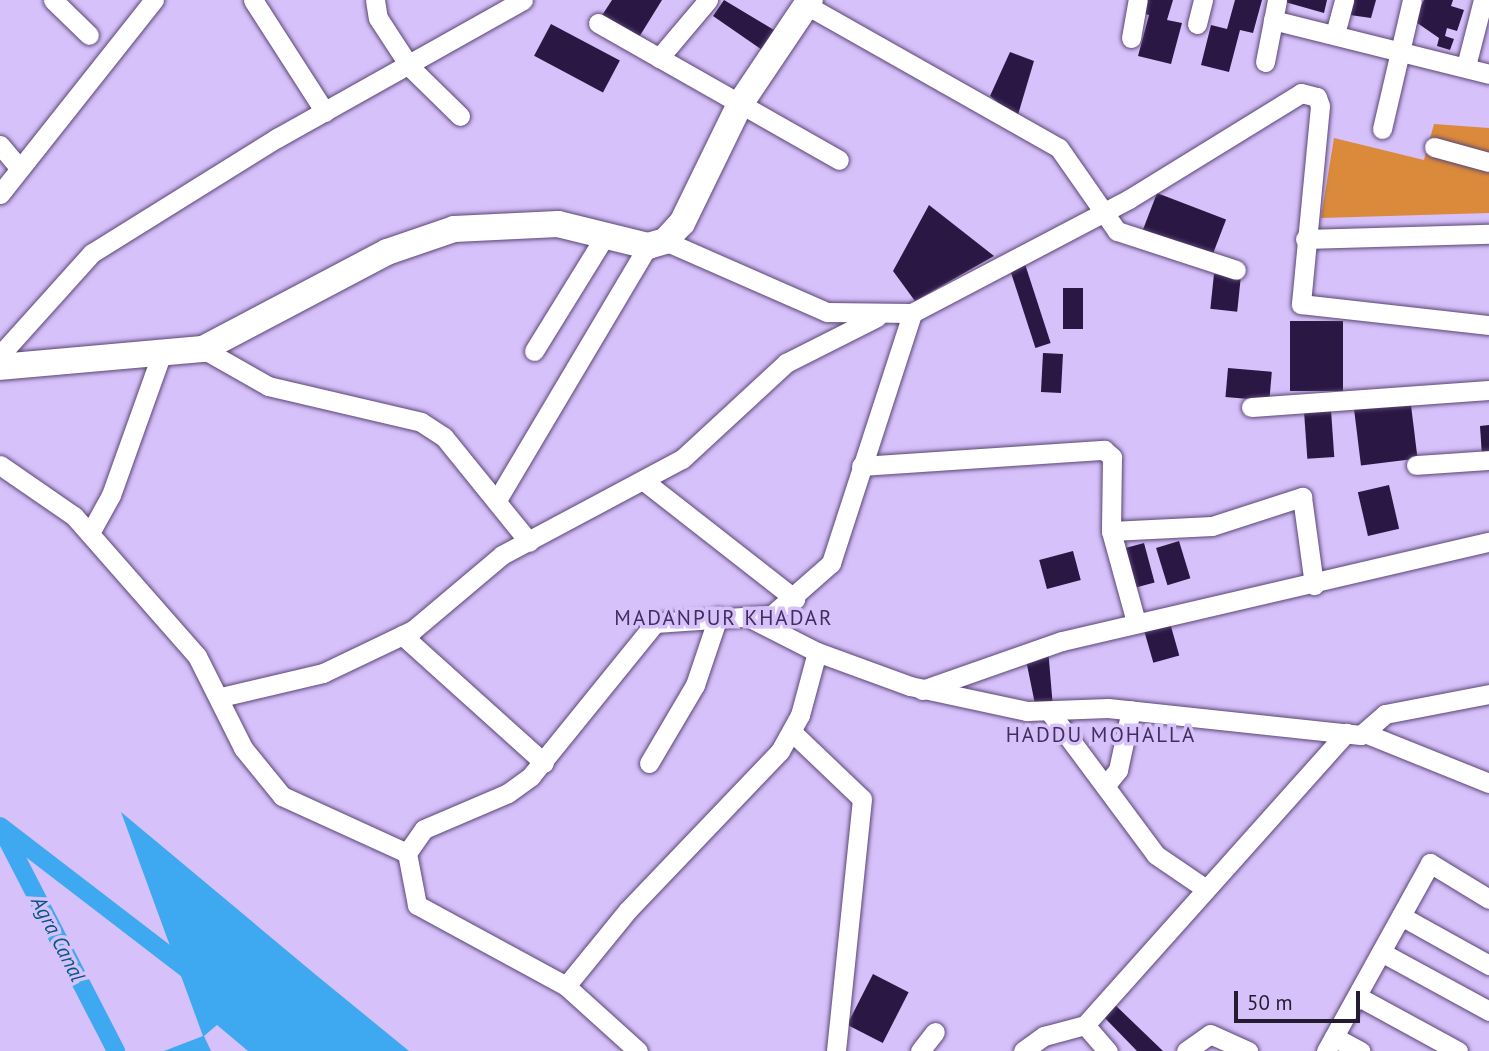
<!DOCTYPE html>
<html>
<head>
<meta charset="utf-8">
<style>
	body { margin:0 }
	#map { position:relative; width:1489px; height:1051px; overflow:hidden; background:#d7c1fa; font-family:"PT Sans",sans-serif }
	div>[style] { position:absolute }
	[style*='--x'] { left:calc(var(--x)*1px); top:calc(var(--y)*1px); width:calc(var(--w)*1px); rotate:calc(var(--a)*1deg) }
	.green>* { inset:0; background:#da8a3a }
	.water>* { inset:0; background:#3ea9f0 }
	.canal>* { height:18px; margin:-9px; padding:0 9px; transform-origin:9px; border-radius:9px; background:#3ea9f0 }
	.building>* { inset:0; background:#2b1743; transform-origin:0 0 }
	.roads { filter:drop-shadow(0 0 2px #5a4676) drop-shadow(0 0 2px #5a4676) }
	.street>* { height:19px; margin:-9.5px; padding:0 9.5px; transform-origin:9.5px; border-radius:9.5px; background:#fff }
	.secondary>* { height:26px; margin:-13px; padding:0 13px; transform-origin:13px; border-radius:13px; background:#fff }
	span { translate:-50% -50%; white-space:nowrap; text-align:center; line-height:1.15; -webkit-text-stroke:7px #d7c1fa; paint-order:stroke }
	.neighbourhood-label { font-size:21px; color:#422e5c; letter-spacing:2px }
	.water-label { font-size:21px; color:#045785; font-style:italic }
	.scale { position:absolute; left:1234px; top:991px; width:126px; height:32px; box-sizing:border-box; border:4px solid #241b30; border-top:0; padding-left:9px; font-size:21px; line-height:24px; white-space:nowrap; color:#241b30; -webkit-text-stroke:5px #d7c1fa; paint-order:stroke }
</style>
</head>
<body>
<div id="map">
	<div class="green">
		<div style="clip-path:polygon(1434px 124px,1489px 128px,1489px 213px,1321px 218px,1334px 138px,1424px 160px)"></div>
	</div>
	<div class="water">
		<div style="clip-path:polygon(121px 812px,316px 975px,409px 1051px,248px 1051px,217px 1025px,204px 1036px,211px 1051px,164px 1051px,203px 1036px)"></div>
	</div>
	<div class="canal">
		<div style="--x:0;--y:826;--w:243;--a:37.5"></div>
		<div style="--x:2;--y:830;--w:249;--a:62.7"></div>
	</div>
	<div class="building">
		<div style="clip-path:polygon(612px 0,662px 0,636px 42px,599px 20px)"></div>
		<div style="clip-path:polygon(724px 0,779px 33px,765px 52px,713px 16px)"></div>
		<div style="clip-path:polygon(1142px 0,1173px 0,1167px 20px,1182px 23px,1171px 64px,1138px 56px,1149px 15px,1139px 12px)"></div>
		<div style="clip-path:polygon(1235px 0,1262px 0,1253px 33px,1240px 30px,1229px 72px,1201px 65px,1211px 25px,1227px 29px)"></div>
		<div style="clip-path:polygon(1278px 0,1327px 0,1324px 13px)"></div>
		<div style="clip-path:polygon(1347px 0,1376px 0,1371px 18px,1343px 14px)"></div>
		<div style="clip-path:polygon(1424px 0,1453px 0,1451px 6px,1464px 10px,1457px 31px,1447px 28px,1445px 36px,1454px 39px,1450px 50px,1437px 46px,1439px 38px,1413px 20px)"></div>
		<div style="left:551px;top:24px;width:78px;height:36px;rotate:28deg"></div>
		<div style="clip-path:polygon(1010px 52px,1034px 61px,1017px 118px,990px 96px)"></div>
		<div style="left:1157px;top:193px;width:74px;height:39px;rotate:21deg"></div>
		<div style="clip-path:polygon(929px 205px,994px 256px,915px 301px,893px 271px)"></div>
		<div style="left:1025px;top:264px;width:83px;height:16px;rotate:72deg"></div>
		<div style="left:1214px;top:274px;width:27px;height:35px;rotate:6deg"></div>
		<div style="left:1063px;top:288px;width:20px;height:41px"></div>
		<div style="left:1343px;top:321px;width:70px;height:53px;rotate:90deg"></div>
		<div style="left:1043px;top:353px;width:20px;height:39px;rotate:3deg"></div>
		<div style="left:1228px;top:368px;width:44px;height:29px;rotate:5deg"></div>
		<div style="left:1410px;top:397px;width:62px;height:57px;rotate:83deg"></div>
		<div style="left:1331px;top:410px;width:47px;height:27px;rotate:86deg"></div>
		<div style="clip-path:polygon(1489px 425px,1489px 455px,1482px 456px,1480px 426px)"></div>
		<div style="left:1389px;top:485px;width:45px;height:32px;rotate:77deg"></div>
		<div style="left:1179px;top:541px;width:39px;height:24px;rotate:73deg"></div>
		<div style="left:1144px;top:543px;width:41px;height:25px;rotate:75deg"></div>
		<div style="left:1073px;top:551px;width:30px;height:35px;rotate:75deg"></div>
		<div style="left:1168px;top:616px;width:41px;height:27px;rotate:74deg"></div>
		<div style="clip-path:polygon(1048px 648px,1053px 708px,1036px 709px,1025px 655px)"></div>
		<div style="left:873px;top:974px;width:40px;height:57px;rotate:27deg"></div>
		<div style="clip-path:polygon(1111px 1001px,1163px 1051px,1137px 1051px,1100px 1013px)"></div>
	</div>
	<div class="roads">
		<div class="street">
			<div style="--x:53;--y:0;--w:50;--a:44.2"></div>
			<div style="--x:253;--y:0;--w:133;--a:57.3"></div>
			<div style="--x:375;--y:0;--w:18;--a:81"></div>
			<div style="--x:378;--y:18;--w:59;--a:56.9"></div>
			<div style="--x:410;--y:67;--w:70;--a:44.4"></div>
			<div style="--x:808;--y:6;--w:288;--a:29.5"></div>
			<div style="--x:1059;--y:148;--w:101;--a:55.1"></div>
			<div style="--x:1117;--y:231;--w:125;--a:18.1"></div>
			<div style="--x:1273;--y:20;--w:223;--a:14"></div>
			<div style="--x:598;--y:23;--w:277;--a:29.6"></div>
			<div style="--x:1197;--y:24;--w:25;--a:-76"></div>
			<div style="--x:1335;--y:34;--w:35;--a:-75"></div>
			<div style="--x:1131;--y:38;--w:39;--a:-80"></div>
			<div style="--x:659;--y:58;--w:76;--a:-49.8"></div>
			<div style="--x:1265;--y:62;--w:63;--a:-79"></div>
			<div style="--x:1466;--y:66;--w:68;--a:-75.6"></div>
			<div style="--x:1382;--y:129;--w:132;--a:-76.9"></div>
			<div style="--x:0;--y:145;--w:30;--a:50"></div>
			<div style="--x:1434;--y:147;--w:57;--a:15.3"></div>
			<div style="--x:0;--y:194;--w:248;--a:-51.6"></div>
			<div style="--x:1305;--y:239;--w:184;--a:-1.6"></div>
			<div style="--x:665;--y:241;--w:177;--a:23.7"></div>
			<div style="--x:827;--y:312;--w:85;--a:0.7"></div>
			<div style="--x:912;--y:313;--w:245;--a:-27.7"></div>
			<div style="--x:1129;--y:199;--w:202;--a:-31.6"></div>
			<div style="--x:1301;--y:93;--w:16;--a:14"></div>
			<div style="--x:1317;--y:97;--w:9;--a:72"></div>
			<div style="--x:1320;--y:106;--w:199;--a:95.5"></div>
			<div style="--x:1301;--y:304;--w:189;--a:6.4"></div>
			<div style="--x:203;--y:349;--w:75;--a:29.6"></div>
			<div style="--x:268;--y:386;--w:157;--a:13.2"></div>
			<div style="--x:421;--y:422;--w:27;--a:33"></div>
			<div style="--x:444;--y:437;--w:135;--a:51"></div>
			<div style="--x:534;--y:351;--w:135;--a:-58.3"></div>
			<div style="--x:0;--y:355;--w:137;--a:-48"></div>
			<div style="--x:92;--y:253;--w:218;--a:-31.9"></div>
			<div style="--x:277;--y:138;--w:282;--a:-29.3"></div>
			<div style="--x:1251;--y:407;--w:239;--a:-4.1"></div>
			<div style="--x:0;--y:465;--w:90;--a:34.6"></div>
			<div style="--x:74;--y:516;--w:186;--a:48.7"></div>
			<div style="--x:197;--y:656;--w:103;--a:63.4"></div>
			<div style="--x:243;--y:748;--w:62;--a:50.9"></div>
			<div style="--x:282;--y:796;--w:137;--a:24.5"></div>
			<div style="--x:407;--y:853;--w:53;--a:79.1"></div>
			<div style="--x:417;--y:905;--w:170;--a:28.5"></div>
			<div style="--x:566;--y:986;--w:97;--a:42.1"></div>
			<div style="--x:1416;--y:465;--w:73;--a:-3.9"></div>
			<div style="--x:861;--y:466;--w:244;--a:-3.8"></div>
			<div style="--x:1104;--y:450;--w:11;--a:41"></div>
			<div style="--x:1112;--y:457;--w:74;--a:90.8"></div>
			<div style="--x:644;--y:481;--w:192;--a:38"></div>
			<div style="--x:497;--y:500;--w:295;--a:-59.3"></div>
			<div style="--x:90;--y:533;--w:43;--a:-61.1"></div>
			<div style="--x:111;--y:495;--w:149;--a:-70.3"></div>
			<div style="--x:750;--y:618;--w:75;--a:26.9"></div>
			<div style="--x:817;--y:652;--w:99;--a:20.1"></div>
			<div style="--x:910;--y:686;--w:120;--a:12.1"></div>
			<div style="--x:1027;--y:711;--w:81;--a:-2.1"></div>
			<div style="--x:1108;--y:708;--w:254;--a:6.1"></div>
			<div style="--x:1361;--y:735;--w:32;--a:-41"></div>
			<div style="--x:1385;--y:714;--w:106;--a:-10.9"></div>
			<div style="--x:1136;--y:622;--w:94;--a:-105.4"></div>
			<div style="--x:1111;--y:531;--w:101;--a:-2.8"></div>
			<div style="--x:1212;--y:526;--w:95;--a:-17.9"></div>
			<div style="--x:1302;--y:497;--w:89;--a:82.2"></div>
			<div style="--x:402;--y:635;--w:191;--a:42"></div>
			<div style="--x:922;--y:690;--w:148;--a:-19.3"></div>
			<div style="--x:1062;--y:641;--w:438;--a:-13.1"></div>
			<div style="--x:221;--y:697;--w:105;--a:-13.2"></div>
			<div style="--x:323;--y:673;--w:100;--a:-25.5"></div>
			<div style="--x:413;--y:630;--w:116;--a:-40.1"></div>
			<div style="--x:502;--y:555;--w:204;--a:-28.1"></div>
			<div style="--x:682;--y:459;--w:142;--a:-42.7"></div>
			<div style="--x:786;--y:363;--w:102;--a:-26.8"></div>
			<div style="--x:1049;--y:711;--w:179;--a:53.4"></div>
			<div style="--x:1156;--y:855;--w:60;--a:34.2"></div>
			<div style="--x:793;--y:733;--w:95;--a:43.7"></div>
			<div style="--x:862;--y:799;--w:253;--a:95.9"></div>
			<div style="--x:1367;--y:734;--w:131;--a:21.9"></div>
			<div style="--x:649;--y:763;--w:91;--a:-59.5"></div>
			<div style="--x:695;--y:685;--w:72;--a:-71.3"></div>
			<div style="--x:1105;--y:786;--w:21;--a:-51"></div>
			<div style="--x:1118;--y:770;--w:61;--a:-77.8"></div>
			<div style="--x:407;--y:853;--w:29;--a:-55"></div>
			<div style="--x:424;--y:829;--w:91;--a:-23.2"></div>
			<div style="--x:508;--y:793;--w:29;--a:-36"></div>
			<div style="--x:531;--y:776;--w:197;--a:-51"></div>
			<div style="--x:655;--y:623;--w:117;--a:-3.9"></div>
			<div style="--x:772;--y:615;--w:79;--a:-41.4"></div>
			<div style="--x:831;--y:563;--w:263;--a:-72"></div>
			<div style="--x:1401;--y:916;--w:101;--a:29.1"></div>
			<div style="--x:1381;--y:952;--w:123;--a:28.6"></div>
			<div style="--x:566;--y:986;--w:98;--a:-50.8"></div>
			<div style="--x:628;--y:910;--w:220;--a:-46.3"></div>
			<div style="--x:780;--y:751;--w:41;--a:-60.9"></div>
			<div style="--x:800;--y:715;--w:65;--a:-74.9"></div>
			<div style="--x:1357;--y:996;--w:115;--a:28.6"></div>
			<div style="--x:1085;--y:1025;--w:392;--a:-48.2"></div>
			<div style="--x:1334;--y:1037;--w:30;--a:28"></div>
			<div style="--x:920;--y:1051;--w:24;--a:-52"></div>
			<div style="--x:1023;--y:1051;--w:26;--a:-36"></div>
			<div style="--x:1044;--y:1036;--w:42;--a:-15"></div>
			<div style="--x:1085;--y:1025;--w:35;--a:49"></div>
			<div style="--x:1186;--y:1051;--w:29;--a:-35"></div>
			<div style="--x:1210;--y:1034;--w:42;--a:24.1"></div>
			<div style="--x:1326;--y:1051;--w:215;--a:-61"></div>
			<div style="--x:1430;--y:863;--w:69;--a:31.4"></div>
		</div>
		<div class="secondary">
			<div style="--x:0;--y:367;--w:204;--a:-5.1"></div>
			<div style="--x:203;--y:349;--w:208;--a:-27.8"></div>
			<div style="--x:387;--y:252;--w:71;--a:-18.9"></div>
			<div style="--x:454;--y:229;--w:104;--a:-2.8"></div>
			<div style="--x:558;--y:224;--w:93;--a:13.7"></div>
			<div style="--x:648;--y:246;--w:18;--a:-16"></div>
			<div style="--x:665;--y:241;--w:25;--a:-47"></div>
			<div style="--x:682;--y:223;--w:132;--a:-64"></div>
			<div style="--x:740;--y:104;--w:125;--a:-56.1"></div>
		</div>
	</div>
	<div class="neighbourhood-label">
		<span style="left:724px;top:618px">MADANPUR KHADAR</span>
		<span style="left:1101px;top:735px">HADDU MOHALLA</span>
	</div>
	<div class="water-label">
		<span style="left:58px;top:939px;rotate:63deg">Agra Canal</span>
	</div>
	<div class="scale">50 m</div>
</div>
</body>
</html>
